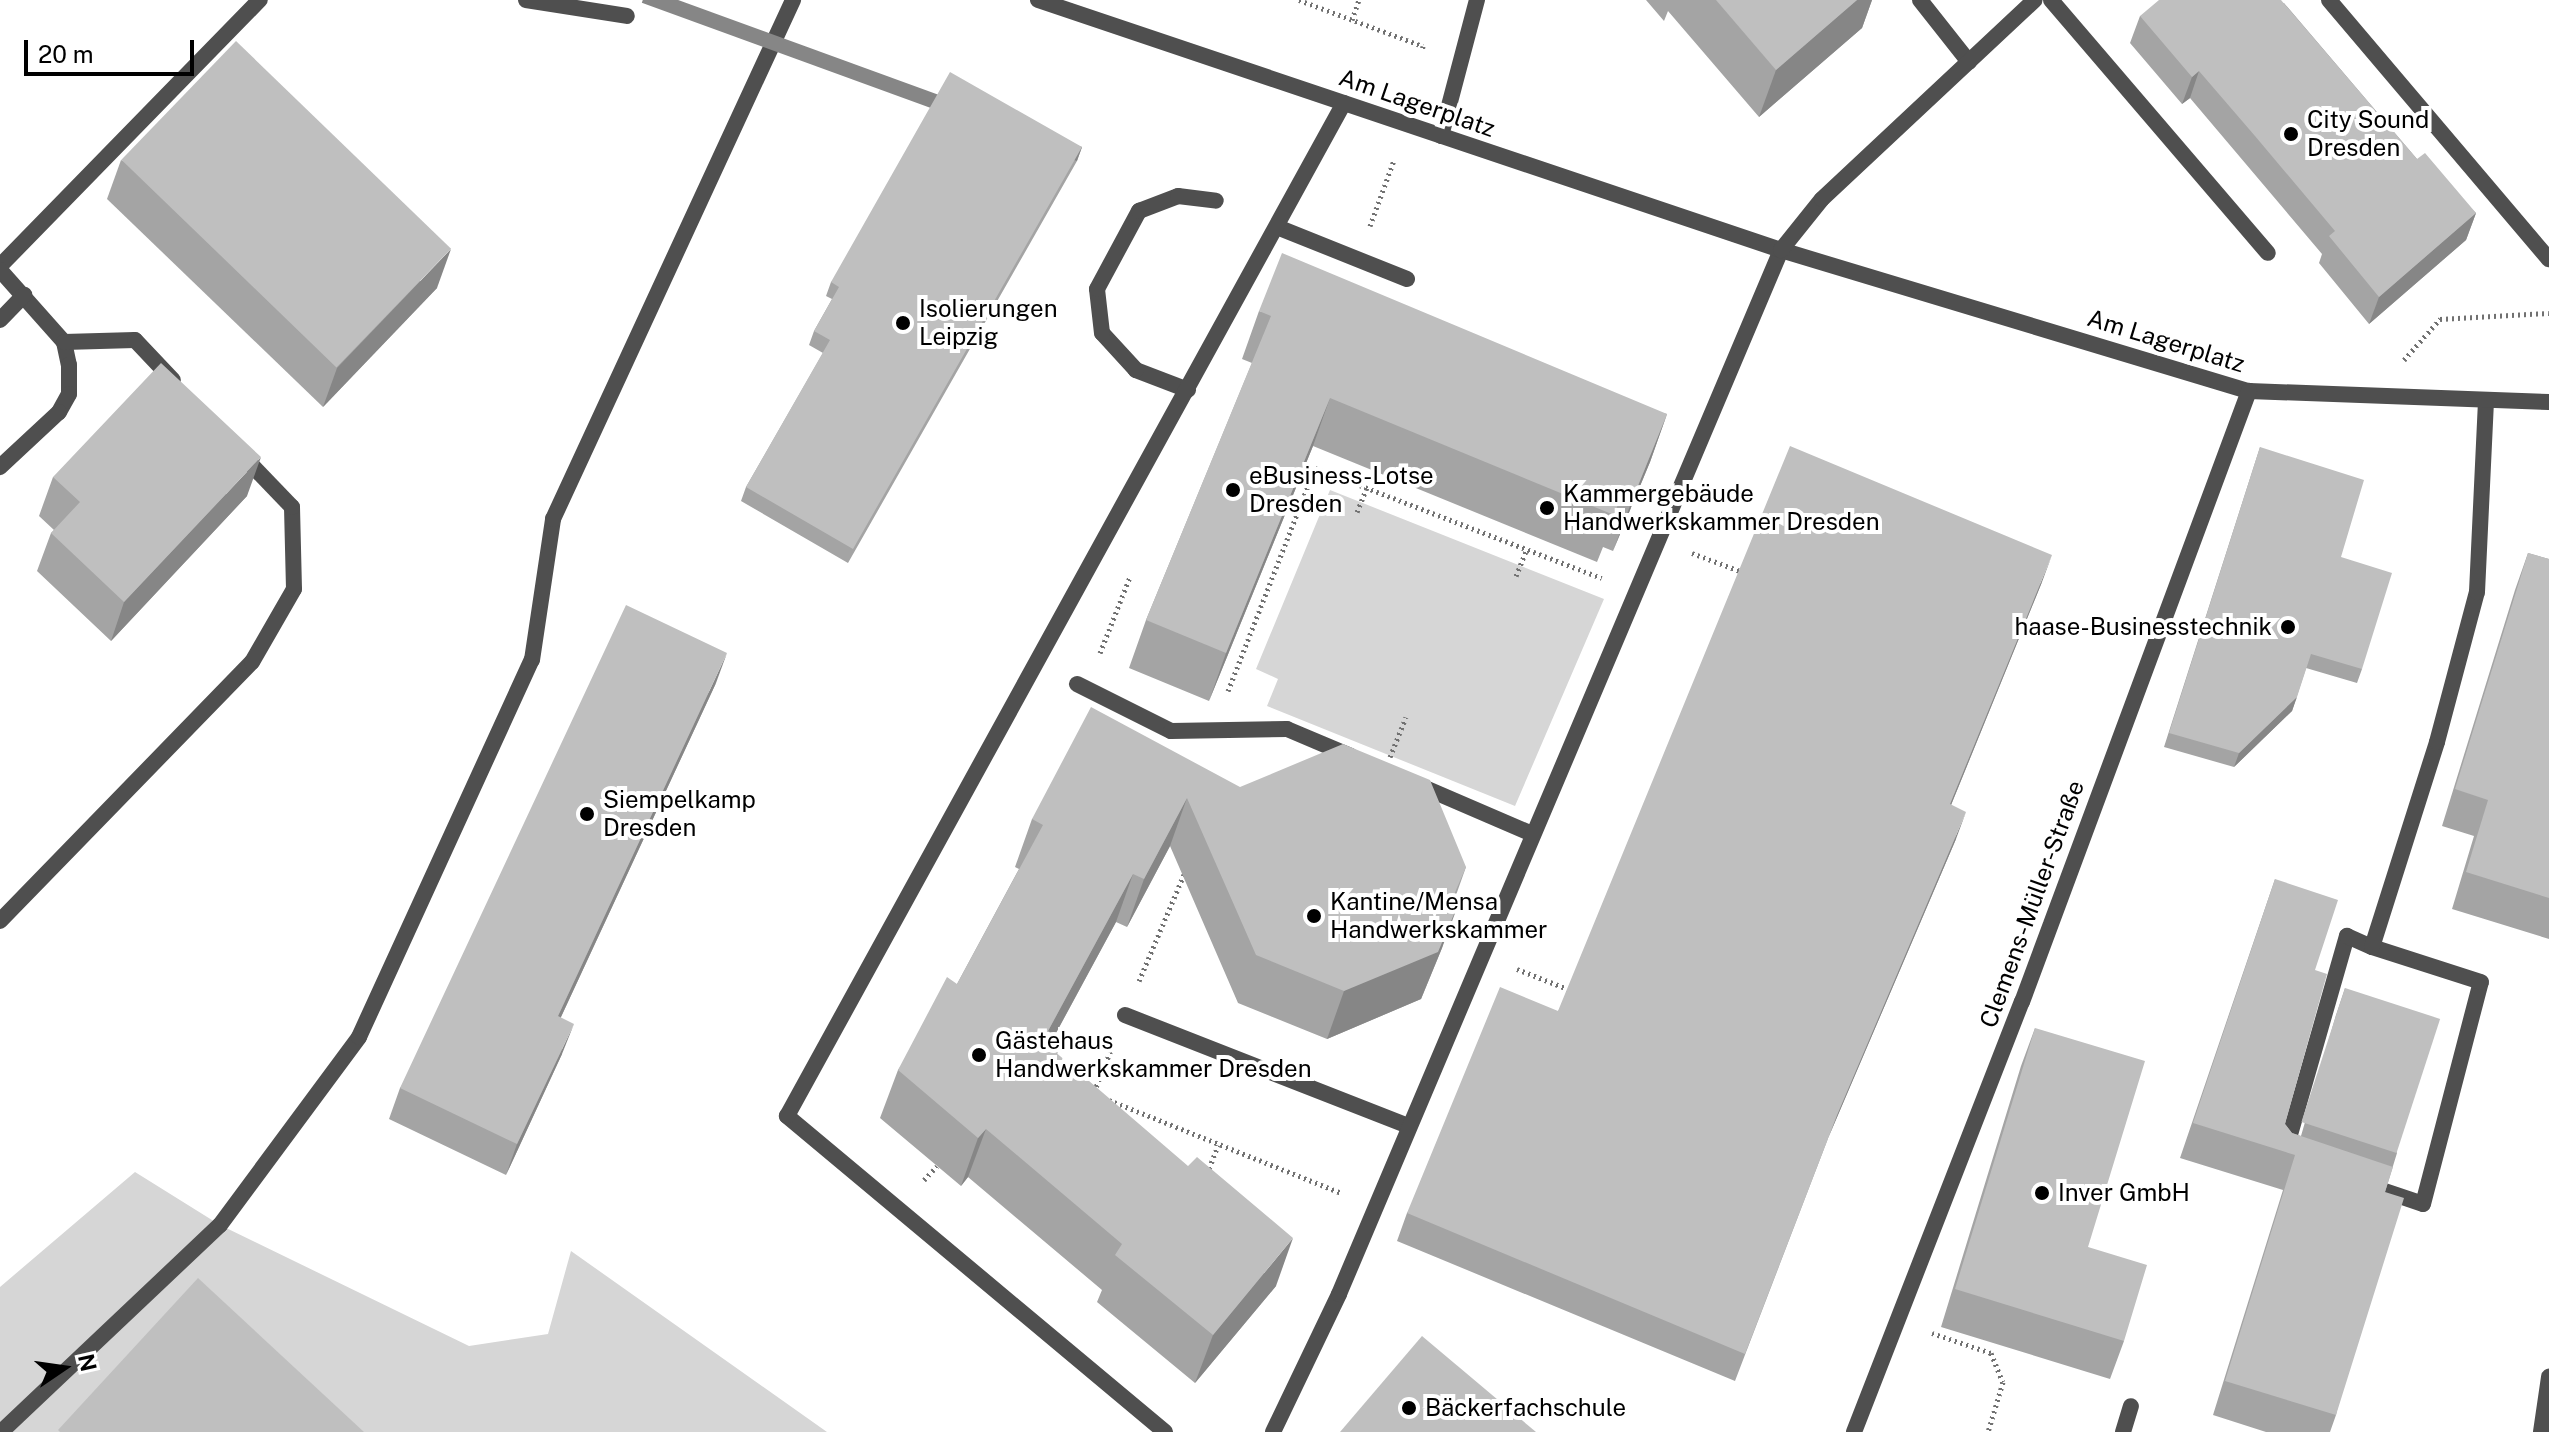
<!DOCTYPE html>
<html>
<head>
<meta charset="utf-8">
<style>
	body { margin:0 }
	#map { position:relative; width:2549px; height:1432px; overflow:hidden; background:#fff; font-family:"Public Sans",sans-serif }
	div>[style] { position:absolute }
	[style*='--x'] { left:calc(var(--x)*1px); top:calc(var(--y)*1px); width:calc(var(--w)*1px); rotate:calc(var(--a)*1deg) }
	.green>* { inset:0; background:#d6d6d6 }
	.path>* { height:5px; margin-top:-2.5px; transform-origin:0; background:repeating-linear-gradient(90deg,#717171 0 2px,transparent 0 6px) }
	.service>* { height:16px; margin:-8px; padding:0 8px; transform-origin:8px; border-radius:8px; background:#4f4f4f }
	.minor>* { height:16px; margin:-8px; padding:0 8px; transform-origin:8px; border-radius:8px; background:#4f4f4f }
	.wall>* { inset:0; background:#a4a4a4 }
	.shaded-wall>* { inset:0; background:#868686; transform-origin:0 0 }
	.building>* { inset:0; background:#bfbfbf; transform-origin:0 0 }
	.dots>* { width:22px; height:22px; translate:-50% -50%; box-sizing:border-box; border:4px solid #fff; border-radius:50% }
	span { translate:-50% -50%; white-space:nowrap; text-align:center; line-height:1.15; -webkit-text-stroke:8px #fff; paint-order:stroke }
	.street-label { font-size:24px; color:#000 }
	.poi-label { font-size:24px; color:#000 }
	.left { translate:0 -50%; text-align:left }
	.right { translate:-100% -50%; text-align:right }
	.north { position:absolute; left:24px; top:1328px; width:80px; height:80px; -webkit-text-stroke:6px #fff; paint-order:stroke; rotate:77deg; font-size:22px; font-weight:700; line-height:32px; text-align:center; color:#000 }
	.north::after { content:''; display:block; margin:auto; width:28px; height:36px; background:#000; clip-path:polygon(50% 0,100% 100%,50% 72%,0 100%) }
	.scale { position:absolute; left:24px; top:40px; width:170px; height:36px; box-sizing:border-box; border:4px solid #000; border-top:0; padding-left:10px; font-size:24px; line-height:28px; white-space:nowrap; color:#000; -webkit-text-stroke:6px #fff; paint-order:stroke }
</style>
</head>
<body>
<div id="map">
	<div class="green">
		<div style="clip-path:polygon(1330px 490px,1604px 599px,1515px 806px,1267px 706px,1278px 679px,1256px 669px)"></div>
		<div style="clip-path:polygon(135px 1172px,220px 1225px,469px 1346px,548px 1334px,571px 1251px,827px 1432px,0 1432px,0 1287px)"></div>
	</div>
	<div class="path">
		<div style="--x:1299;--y:0;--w:132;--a:20.4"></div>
		<div style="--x:1423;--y:46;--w:5;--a:101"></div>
		<div style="--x:1352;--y:20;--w:21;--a:-71"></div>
		<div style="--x:1370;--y:226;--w:70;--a:-70"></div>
		<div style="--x:2404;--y:360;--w:55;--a:-48.7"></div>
		<div style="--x:2440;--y:319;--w:109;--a:-3.2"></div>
		<div style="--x:1357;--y:512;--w:27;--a:-68"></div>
		<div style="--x:1692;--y:553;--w:51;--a:20.6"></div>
		<div style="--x:1516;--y:576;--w:29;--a:-68"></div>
		<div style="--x:1100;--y:653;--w:82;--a:-68.5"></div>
		<div style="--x:1228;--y:691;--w:239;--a:-68.7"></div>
		<div style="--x:1315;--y:468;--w:307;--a:21"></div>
		<div style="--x:1390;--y:757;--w:43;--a:-68.2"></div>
		<div style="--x:1517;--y:969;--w:55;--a:21.4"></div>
		<div style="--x:1139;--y:981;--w:118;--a:-67.1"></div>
		<div style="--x:1094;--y:1092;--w:45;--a:-68"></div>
		<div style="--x:1109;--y:1100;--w:250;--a:21.8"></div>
		<div style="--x:1207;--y:1174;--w:31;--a:-69"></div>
		<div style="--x:924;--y:1180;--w:19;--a:-47"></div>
		<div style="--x:1932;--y:1333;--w:62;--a:18.7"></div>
		<div style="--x:1991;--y:1353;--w:31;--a:68"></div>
		<div style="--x:2003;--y:1382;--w:52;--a:106.7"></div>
	</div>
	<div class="service">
		<div style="--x:526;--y:0;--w:102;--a:9"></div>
		<div style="--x:1920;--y:0;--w:79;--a:51.7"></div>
		<div style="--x:2051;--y:0;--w:333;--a:49.4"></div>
		<div style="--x:1441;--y:136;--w:141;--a:-75.2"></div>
		<div style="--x:1277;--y:227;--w:140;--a:21.8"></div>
		<div style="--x:0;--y:266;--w:372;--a:-45.7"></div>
		<div style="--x:0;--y:270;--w:96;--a:48.4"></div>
		<div style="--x:64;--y:342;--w:24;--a:78"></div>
		<div style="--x:69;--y:365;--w:29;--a:90"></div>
		<div style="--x:69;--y:394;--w:21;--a:119"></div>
		<div style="--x:59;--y:412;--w:81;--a:137"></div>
		<div style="--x:0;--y:320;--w:35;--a:-46"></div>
		<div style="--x:64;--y:342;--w:71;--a:-1.6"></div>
		<div style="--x:135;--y:340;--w:55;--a:46.5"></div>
		<div style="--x:1188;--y:390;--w:56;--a:-159"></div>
		<div style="--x:1136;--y:370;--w:50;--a:-132.6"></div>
		<div style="--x:1102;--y:333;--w:44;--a:-96.5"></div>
		<div style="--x:1097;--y:289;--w:89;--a:-61.7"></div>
		<div style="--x:1139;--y:211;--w:42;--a:-21"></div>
		<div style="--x:1178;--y:196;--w:38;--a:7"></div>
		<div style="--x:1077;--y:684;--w:105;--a:26.6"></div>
		<div style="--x:1171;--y:731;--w:116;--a:-1"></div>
		<div style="--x:1287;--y:729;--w:69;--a:22.9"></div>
		<div style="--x:1416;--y:784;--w:126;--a:23.3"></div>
		<div style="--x:0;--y:921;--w:361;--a:-45.8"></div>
		<div style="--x:252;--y:662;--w:84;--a:-60.1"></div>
		<div style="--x:294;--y:589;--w:82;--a:-91.4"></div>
		<div style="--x:292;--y:507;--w:71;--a:-133.9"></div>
		<div style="--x:1125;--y:1015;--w:304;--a:21.4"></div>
		<div style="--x:2285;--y:1152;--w:225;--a:-74"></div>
		<div style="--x:2347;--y:936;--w:27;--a:24"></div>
		<div style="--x:2364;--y:1184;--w:62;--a:18.7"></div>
		<div style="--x:2423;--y:1204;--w:229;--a:-75.4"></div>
		<div style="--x:2481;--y:982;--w:114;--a:-162.2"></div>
		<div style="--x:2372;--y:947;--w:215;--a:-72.4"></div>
		<div style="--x:2437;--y:742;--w:155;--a:-75.1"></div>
		<div style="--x:2477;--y:592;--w:190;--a:-87.3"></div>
		<div style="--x:1;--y:1432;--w:301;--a:-43.4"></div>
		<div style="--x:220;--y:1225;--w:234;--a:-53.5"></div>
		<div style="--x:359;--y:1037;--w:415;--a:-65.4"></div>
		<div style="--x:532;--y:660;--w:143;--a:-81.5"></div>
		<div style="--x:553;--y:519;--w:572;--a:-65.18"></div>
		<div style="--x:1165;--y:1432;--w:493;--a:-140.1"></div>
		<div style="--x:787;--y:1116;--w:1156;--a:-61.2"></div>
		<div style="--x:1273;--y:1432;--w:153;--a:-64.4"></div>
		<div style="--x:1339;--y:1294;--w:1134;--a:-67.05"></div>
		<div style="--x:2123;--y:1432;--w:27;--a:-73"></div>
	</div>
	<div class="minor">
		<div style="--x:1038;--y:0;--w:784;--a:18.6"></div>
		<div style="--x:1781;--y:250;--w:489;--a:16.8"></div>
		<div style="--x:2249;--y:391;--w:300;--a:2.1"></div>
		<div style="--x:2329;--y:0;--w:340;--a:49.7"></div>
		<div style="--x:1781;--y:250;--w:65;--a:-51.2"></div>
		<div style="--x:1822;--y:199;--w:291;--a:-43.1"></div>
		<div style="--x:1854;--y:1432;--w:462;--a:-68.7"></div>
		<div style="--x:2022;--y:1002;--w:652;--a:-69.62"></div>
		<div style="--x:2541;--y:1432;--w:56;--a:-81.7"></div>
	</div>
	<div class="wall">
		<div style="clip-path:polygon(1646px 0,1872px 0,1862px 28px,1759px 117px,1668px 11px,1664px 21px)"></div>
		<div style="clip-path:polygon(2284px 3px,2417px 159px,2476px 213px,2466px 240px,2369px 324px,2319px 263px,2322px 254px,2190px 98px,2182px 104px,2130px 43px,2140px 16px)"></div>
		<div style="clip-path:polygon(1082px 147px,1077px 161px,848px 563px,741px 501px,746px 487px,823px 353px,809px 345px,814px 331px,832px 299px,826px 296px,831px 282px)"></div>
		<div style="clip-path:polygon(121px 160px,437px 288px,323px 407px,107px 199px)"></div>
		<div style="clip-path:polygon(1259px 311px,1667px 414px,1650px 462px,1613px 551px,1603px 547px,1597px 562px,1313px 446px,1209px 701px,1129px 668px,1146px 620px,1252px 363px,1242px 359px)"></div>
		<div style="clip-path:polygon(2260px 447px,2341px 557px,2362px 669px,2357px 683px,2306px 668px,2292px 711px,2234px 767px,2164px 747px)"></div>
		<div style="clip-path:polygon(53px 477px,247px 496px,111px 641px,37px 571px,51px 533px,54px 530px,39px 516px)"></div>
		<div style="clip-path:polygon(2528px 553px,2549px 559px,2549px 939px,2452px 909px,2474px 836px,2442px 826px,2515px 590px)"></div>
		<div style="clip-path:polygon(2042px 582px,1951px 805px,1956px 839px,1826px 1143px,1735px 1381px,1397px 1241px,1407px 1213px,1558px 1011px)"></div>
		<div style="clip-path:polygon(716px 683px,561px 1017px,562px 1054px,506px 1175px,389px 1119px,400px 1088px)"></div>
		<div style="clip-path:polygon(1240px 787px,1466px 867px,1455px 898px,1442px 948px,1421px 999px,1327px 1039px,1238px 1003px,1170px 846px,1127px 927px,1116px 922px,1055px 1035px,1057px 1054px,1276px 1286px,1195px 1383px,1097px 1302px,1102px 1290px,968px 1177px,961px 1186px,880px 1118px,898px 1070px,957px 984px,1019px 869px,1015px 867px,1032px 819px)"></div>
		<div style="clip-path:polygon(2275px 879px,2315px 970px,2285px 1124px,2292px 1133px,2301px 1136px,2336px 1015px,2345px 988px,2397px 1153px,2385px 1192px,2336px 1415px,2330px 1432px,2266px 1432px,2213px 1415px,2283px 1190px,2180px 1158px)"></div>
		<div style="clip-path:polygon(2035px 1028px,2088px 1247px,2124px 1341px,2110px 1379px,1941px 1327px,2021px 1066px)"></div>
	</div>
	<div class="shaded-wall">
		<div style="clip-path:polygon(1857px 0,1872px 0,1862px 28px,1759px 117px,1776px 70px)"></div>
		<div style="clip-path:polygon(2199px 71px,2190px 98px,2182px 104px,2192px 77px)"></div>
		<div style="left:1082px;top:147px;width:15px;height:463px;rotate:110deg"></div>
		<div style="clip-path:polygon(2476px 213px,2466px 240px,2369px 324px,2379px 297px)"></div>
		<div style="clip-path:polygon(451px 249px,437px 288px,323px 407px,337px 368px)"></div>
		<div style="clip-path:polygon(1330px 398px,1313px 446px,1209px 701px,1226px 653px)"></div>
		<div style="clip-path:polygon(1667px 414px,1650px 462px,1613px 551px,1631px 503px)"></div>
		<div style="clip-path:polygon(261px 457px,247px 496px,111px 641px,124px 602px)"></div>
		<div style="clip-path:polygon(2052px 555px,2042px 582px,1940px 832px,1950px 804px)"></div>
		<div style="clip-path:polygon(727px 653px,716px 683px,547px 1047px,558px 1016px)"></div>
		<div style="clip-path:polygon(2297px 697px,2292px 711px,2234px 767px,2239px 753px)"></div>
		<div style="clip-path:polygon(1187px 798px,1170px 846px,1127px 927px,1144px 879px)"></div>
		<div style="clip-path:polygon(1966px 812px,1956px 839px,1826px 1143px,1735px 1381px,1837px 1115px)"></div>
		<div style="clip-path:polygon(1133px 874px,1116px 922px,1031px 1079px,1048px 1031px)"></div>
		<div style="clip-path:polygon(1460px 900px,1442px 948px,1421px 999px,1327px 1039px,1344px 991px)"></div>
		<div style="clip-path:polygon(574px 1024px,562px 1054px,506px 1175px,517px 1144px)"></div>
		<div style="clip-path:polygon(1062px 1040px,1045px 1088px,1053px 1050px)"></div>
		<div style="clip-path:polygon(986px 1129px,968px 1177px,961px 1186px,978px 1138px)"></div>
		<div style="clip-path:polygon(1293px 1238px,1276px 1286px,1195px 1383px,1213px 1335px)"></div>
	</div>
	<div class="building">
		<div style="clip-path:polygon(1716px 0,1857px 0,1776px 70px)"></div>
		<div style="clip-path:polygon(2159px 0,2281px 0,2417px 159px,2425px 153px,2476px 213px,2379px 297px,2329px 236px,2335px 231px,2255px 136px,2199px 71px,2192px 77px,2140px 16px)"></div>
		<div style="left:236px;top:41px;width:299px;height:165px;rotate:44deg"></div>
		<div style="clip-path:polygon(950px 72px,1082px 147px,853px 549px,746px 487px,830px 340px,814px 331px,839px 287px,831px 282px)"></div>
		<div style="clip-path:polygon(1282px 253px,1667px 414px,1631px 503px,1620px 499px,1614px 515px,1330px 398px,1226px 653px,1146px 620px,1271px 316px,1259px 311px)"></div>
		<div style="clip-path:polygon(161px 363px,261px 457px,124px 602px,51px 533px,80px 502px,53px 477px)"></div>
		<div style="clip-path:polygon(1790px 446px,2052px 555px,1950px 804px,1966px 812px,1837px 1115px,1745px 1354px,1407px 1213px,1500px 987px,1558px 1011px)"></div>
		<div style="clip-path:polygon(2260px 447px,2364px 480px,2341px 557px,2392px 573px,2362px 669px,2311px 654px,2297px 697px,2239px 753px,2169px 733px)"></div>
		<div style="clip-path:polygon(2528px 553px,2549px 559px,2549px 898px,2466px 872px,2488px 800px,2455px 789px)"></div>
		<div style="clip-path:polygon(626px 605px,727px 653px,558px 1016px,574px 1024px,517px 1144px,400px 1088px)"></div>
		<div style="clip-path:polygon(1091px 707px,1240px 787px,1343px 744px,1430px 780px,1466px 867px,1453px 897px,1460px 900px,1438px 952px,1344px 991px,1256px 955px,1187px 798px,1144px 879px,1133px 874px,1048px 1031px,1062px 1040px,1053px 1050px,1188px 1166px,1197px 1157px,1293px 1238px,1213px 1335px,1115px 1255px,1122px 1244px,986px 1129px,978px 1138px,898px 1070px,947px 977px,957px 984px,1043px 825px,1032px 819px)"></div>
		<div style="clip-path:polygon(2275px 879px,2338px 900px,2315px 970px,2327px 974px,2285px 1124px,2292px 1133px,2393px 1167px,2385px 1192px,2404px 1198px,2336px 1415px,2225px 1381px,2295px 1155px,2193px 1123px)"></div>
		<div style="left:2345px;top:988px;width:100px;height:141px;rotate:18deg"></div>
		<div style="clip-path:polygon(2035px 1028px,2145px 1061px,2088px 1247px,2147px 1265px,2124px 1341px,1955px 1289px)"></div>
		<div style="clip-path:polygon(198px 1278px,364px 1432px,60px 1432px,58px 1430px)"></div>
		<div style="clip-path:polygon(1422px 1336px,1536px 1432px,1340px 1432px)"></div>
	</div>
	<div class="dots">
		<div style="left:2291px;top:134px;background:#000"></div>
		<div style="left:903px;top:323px;background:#000"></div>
		<div style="left:1233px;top:490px;background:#000"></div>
		<div style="left:1547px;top:508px;background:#000"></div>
		<div style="left:2288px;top:627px;background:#000"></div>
		<div style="left:587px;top:814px;background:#000"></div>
		<div style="left:1314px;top:916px;background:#000"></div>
		<div style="left:979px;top:1055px;background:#000"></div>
		<div style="left:2042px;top:1193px;background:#000"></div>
		<div style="left:1409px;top:1408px;background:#000"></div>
	</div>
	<div class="street-label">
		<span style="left:1417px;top:103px;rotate:19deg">Am Lagerplatz</span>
		<span style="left:2166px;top:341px;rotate:17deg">Am Lagerplatz</span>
		<span style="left:2032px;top:904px;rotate:-70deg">Clemens-Müller-Straße</span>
	</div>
	<div class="poi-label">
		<span class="left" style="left:2307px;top:134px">City Sound<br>Dresden</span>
		<span class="left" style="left:919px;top:323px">Isolierungen<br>Leipzig</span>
		<span class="left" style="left:1249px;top:490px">eBusiness-Lotse<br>Dresden</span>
		<span class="left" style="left:1563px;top:508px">Kammergebäude<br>Handwerkskammer Dresden</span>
		<span class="right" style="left:2272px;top:627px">haase-Businesstechnik</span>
		<span class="left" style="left:603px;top:814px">Siempelkamp<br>Dresden</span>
		<span class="left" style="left:1330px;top:916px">Kantine/Mensa<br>Handwerkskammer</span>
		<span class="left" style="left:995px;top:1055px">Gästehaus<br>Handwerkskammer Dresden</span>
		<span class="left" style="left:2058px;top:1193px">Inver GmbH</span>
		<span class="left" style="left:1425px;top:1408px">Bäckerfachschule</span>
	</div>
	<div class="north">N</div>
	<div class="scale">20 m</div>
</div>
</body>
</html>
